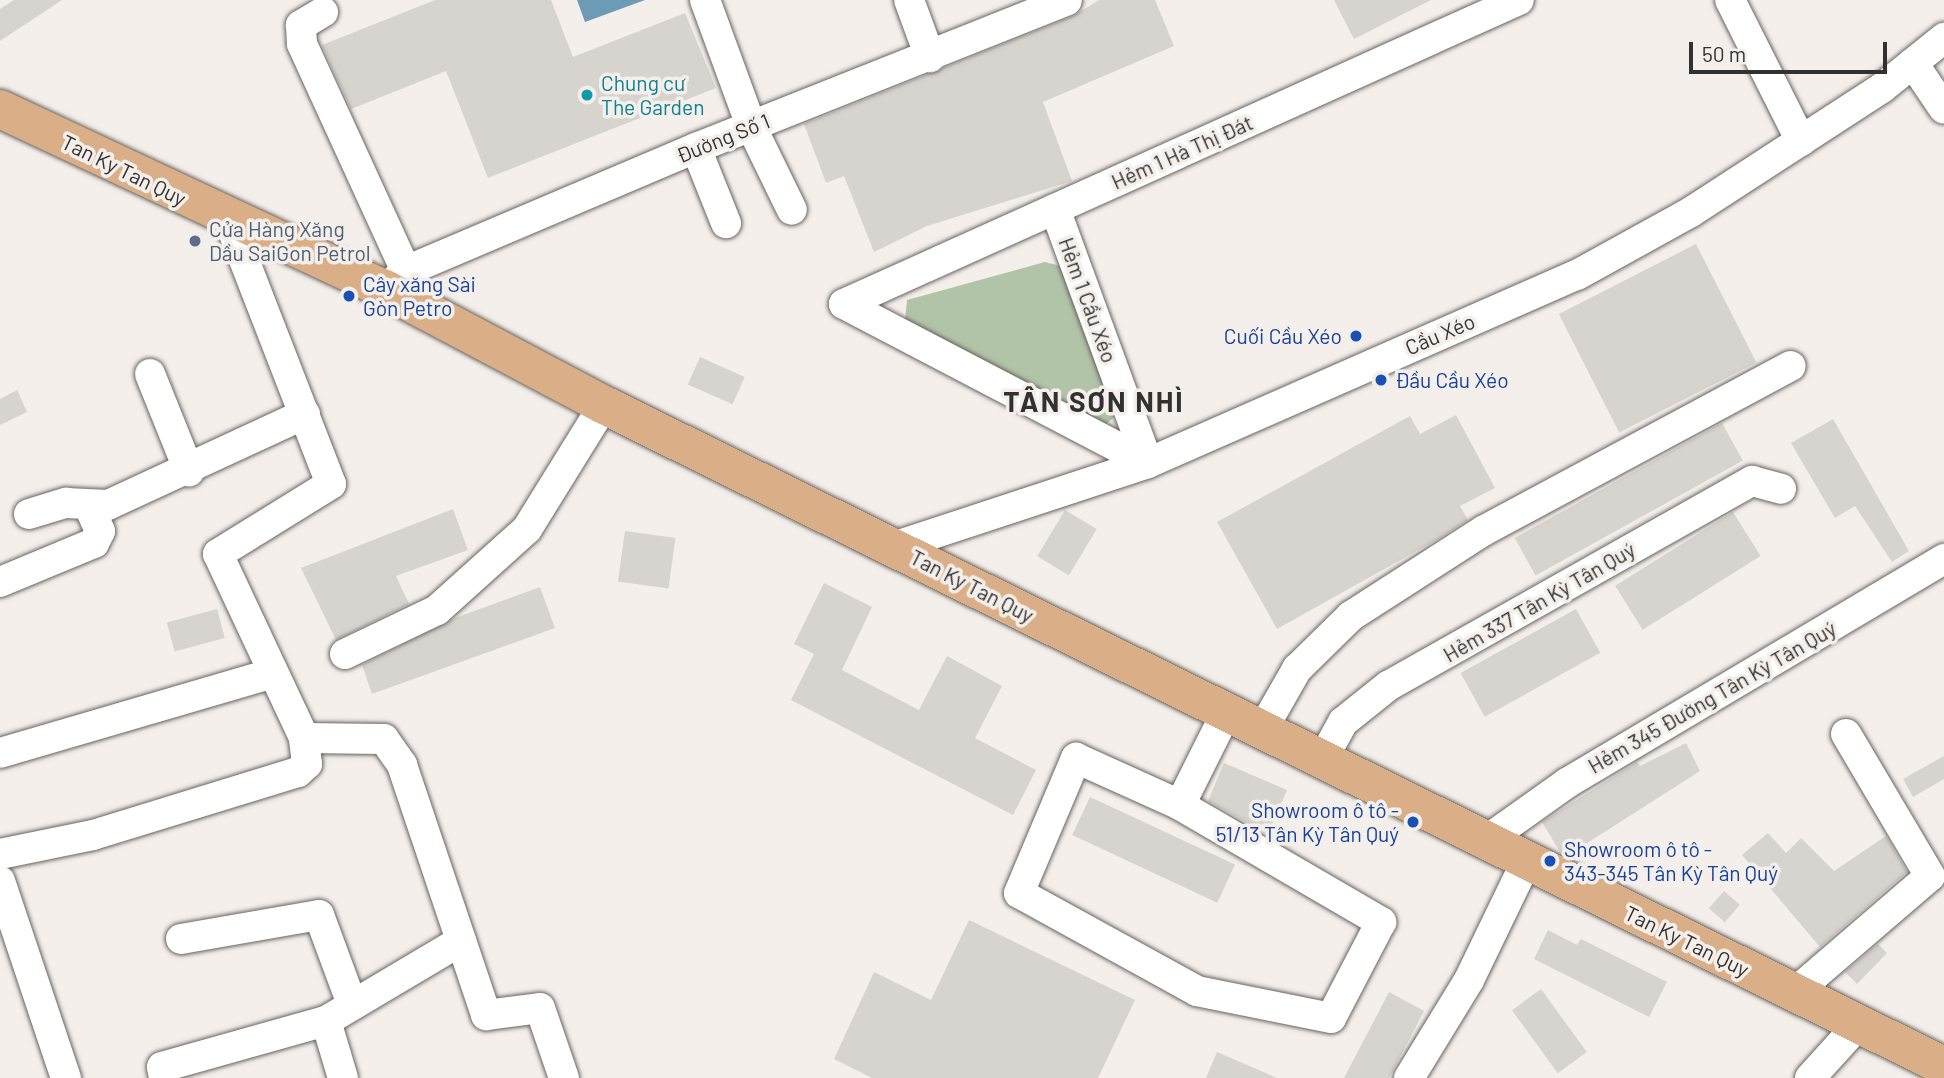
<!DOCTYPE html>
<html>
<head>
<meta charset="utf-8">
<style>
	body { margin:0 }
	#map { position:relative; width:1944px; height:1078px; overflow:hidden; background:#f4efeb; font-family:Barlow,sans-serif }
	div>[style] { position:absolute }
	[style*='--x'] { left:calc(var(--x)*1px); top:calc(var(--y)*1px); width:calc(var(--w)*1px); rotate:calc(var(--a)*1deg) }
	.green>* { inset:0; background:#b2c4a7 }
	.water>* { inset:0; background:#6c9cb5 }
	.building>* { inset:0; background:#d7d3ce; transform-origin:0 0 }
	.roads { filter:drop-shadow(0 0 2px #696461) drop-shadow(0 0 2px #696461) }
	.minor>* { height:30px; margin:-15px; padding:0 15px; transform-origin:15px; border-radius:15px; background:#fff }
	.major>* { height:38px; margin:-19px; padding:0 19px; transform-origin:19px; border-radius:19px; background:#daae86 }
	.dots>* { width:19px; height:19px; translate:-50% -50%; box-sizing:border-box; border:4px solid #f4efeb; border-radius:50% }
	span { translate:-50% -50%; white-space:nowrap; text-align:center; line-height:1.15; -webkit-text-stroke:7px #f4efeb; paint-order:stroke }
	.culture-label { font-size:21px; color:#0d838f }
	.left { translate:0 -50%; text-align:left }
	.street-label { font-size:21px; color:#32312f }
	.service-label { font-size:21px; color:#4e5e75 }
	.transit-label { font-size:21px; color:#164399 }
	.right { translate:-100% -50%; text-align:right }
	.district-label { font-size:28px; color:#32312f; font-weight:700; letter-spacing:2px }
	.scale { position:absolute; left:1689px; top:42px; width:198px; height:32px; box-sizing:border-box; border:4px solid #32312f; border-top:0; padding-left:9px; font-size:21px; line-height:24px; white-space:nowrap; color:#32312f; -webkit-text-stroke:5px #f4efeb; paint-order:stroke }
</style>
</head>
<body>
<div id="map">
	<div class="green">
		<div style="clip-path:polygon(1045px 262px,1072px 269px,1114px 417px,1103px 427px,905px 320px,907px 300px)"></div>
	</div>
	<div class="water">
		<div style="clip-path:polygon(577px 0,645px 0,585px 22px)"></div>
	</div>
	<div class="building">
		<div style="clip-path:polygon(14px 0,62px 0,0 41px,0 9px)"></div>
		<div style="clip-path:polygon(435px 0,551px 0,573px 57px,685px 13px,716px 88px,488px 178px,446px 71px,351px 109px,322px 45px)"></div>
		<div style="clip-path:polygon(1099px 0,1155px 0,1174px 46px,1043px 102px,1072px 181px,927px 226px,874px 252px,844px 176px,826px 183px,804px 124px,1073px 16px)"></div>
		<div style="clip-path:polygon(1334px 0,1431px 0,1354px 39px)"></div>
		<div style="left:1696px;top:244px;width:133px;height:154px;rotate:63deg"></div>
		<div style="left:700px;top:357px;width:49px;height:30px;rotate:24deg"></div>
		<div style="clip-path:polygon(17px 390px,27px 412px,0 425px,0 399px)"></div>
		<div style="clip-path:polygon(1456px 415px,1495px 488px,1460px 506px,1468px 520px,1438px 539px,1277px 629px,1217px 522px,1410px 416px,1420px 434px)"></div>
		<div style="clip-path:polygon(1833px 419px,1909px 551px,1892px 562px,1855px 506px,1835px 518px,1791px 443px)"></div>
		<div style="left:1722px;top:423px;width:43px;height:237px;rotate:61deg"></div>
		<div style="clip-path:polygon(453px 509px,468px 550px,396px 576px,409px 604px,336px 640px,301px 568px)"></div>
		<div style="left:1065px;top:510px;width:37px;height:54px;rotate:31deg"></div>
		<div style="left:1733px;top:512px;width:52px;height:139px;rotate:58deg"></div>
		<div style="left:625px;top:531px;width:51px;height:51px;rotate:8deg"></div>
		<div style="clip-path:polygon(824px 583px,872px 607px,842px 670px,919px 710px,947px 656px,1002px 686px,975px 738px,1036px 770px,1013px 815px,791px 700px,814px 654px,794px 644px)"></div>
		<div style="clip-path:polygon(540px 587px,555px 628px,372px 694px,362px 665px,455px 618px)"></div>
		<div style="left:217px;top:609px;width:30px;height:52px;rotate:75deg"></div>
		<div style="left:1576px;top:609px;width:50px;height:132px;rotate:61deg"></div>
		<div style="clip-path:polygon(1686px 743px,1700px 771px,1567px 856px,1560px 852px,1542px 822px,1637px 762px,1640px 766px)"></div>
		<div style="clip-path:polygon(1944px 756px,1944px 779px,1913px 797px,1903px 779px)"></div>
		<div style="clip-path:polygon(1224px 763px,1287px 790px,1268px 834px,1208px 801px)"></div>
		<div style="left:1090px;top:797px;width:160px;height:42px;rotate:25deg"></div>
		<div style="clip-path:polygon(1768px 833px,1786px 853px,1801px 838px,1834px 871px,1886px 836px,1907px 872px,1820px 947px,1742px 855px)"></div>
		<div style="left:1724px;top:891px;width:21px;height:23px;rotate:41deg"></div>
		<div style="clip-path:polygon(969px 920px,1135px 1000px,1098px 1078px,872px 1078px,834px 1059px,874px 972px,931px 1000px)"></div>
		<div style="clip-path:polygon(1548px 930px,1577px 945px,1581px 939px,1667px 982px,1649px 1017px,1534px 959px)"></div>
		<div style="clip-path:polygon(1878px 944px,1887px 953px,1857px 984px,1845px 972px)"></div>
		<div style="left:1541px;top:989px;width:78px;height:36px;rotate:54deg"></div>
		<div style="clip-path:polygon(1389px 992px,1424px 1011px,1389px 1078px,1344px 1078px)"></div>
		<div style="clip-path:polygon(1217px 1052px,1277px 1078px,1206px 1078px)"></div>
	</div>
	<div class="roads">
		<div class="minor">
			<div style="--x:705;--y:0;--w:134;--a:69.9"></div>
			<div style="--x:751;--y:126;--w:93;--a:64"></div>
			<div style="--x:909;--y:0;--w:61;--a:69.8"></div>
			<div style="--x:1730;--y:0;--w:158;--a:63.3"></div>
			<div style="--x:323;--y:12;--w:26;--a:149"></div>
			<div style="--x:301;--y:25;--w:19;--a:87"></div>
			<div style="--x:302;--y:44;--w:250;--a:65.4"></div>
			<div style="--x:1913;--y:63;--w:55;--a:56"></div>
			<div style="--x:696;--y:148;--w:81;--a:68.2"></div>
			<div style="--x:1055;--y:209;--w:270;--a:69.9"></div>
			<div style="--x:229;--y:221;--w:282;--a:68.8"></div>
			<div style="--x:331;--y:484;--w:133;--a:148.2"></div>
			<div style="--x:218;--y:554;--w:203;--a:64.9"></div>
			<div style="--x:304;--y:738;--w:80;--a:0.7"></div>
			<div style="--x:384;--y:739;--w:32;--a:55"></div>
			<div style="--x:402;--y:765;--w:264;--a:71.4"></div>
			<div style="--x:486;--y:1015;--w:54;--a:-7.4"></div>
			<div style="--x:540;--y:1008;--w:74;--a:71.1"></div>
			<div style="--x:385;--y:289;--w:28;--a:-41"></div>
			<div style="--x:406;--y:271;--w:315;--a:-23"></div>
			<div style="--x:696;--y:148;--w:399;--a:-21.7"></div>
			<div style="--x:844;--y:304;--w:740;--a:-24.25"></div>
			<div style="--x:844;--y:304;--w:343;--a:27.6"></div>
			<div style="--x:150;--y:374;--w:105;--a:68.1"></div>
			<div style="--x:29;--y:514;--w:39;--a:-17"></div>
			<div style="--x:66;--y:503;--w:42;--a:2.7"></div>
			<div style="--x:108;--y:505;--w:217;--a:-24.8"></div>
			<div style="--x:893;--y:547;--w:268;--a:-18.2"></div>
			<div style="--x:1148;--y:463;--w:468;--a:-23.7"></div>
			<div style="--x:1577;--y:275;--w:130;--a:-28.9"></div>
			<div style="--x:1691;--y:212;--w:228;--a:-33"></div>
			<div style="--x:1882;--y:88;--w:80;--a:-38.9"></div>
			<div style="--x:0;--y:582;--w:102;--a:-22.5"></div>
			<div style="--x:94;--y:543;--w:13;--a:-63"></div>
			<div style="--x:100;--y:531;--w:27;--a:-114"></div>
			<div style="--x:345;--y:654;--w:102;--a:-25.6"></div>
			<div style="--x:437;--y:610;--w:121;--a:-42"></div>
			<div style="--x:527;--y:529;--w:146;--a:-58.2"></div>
			<div style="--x:1261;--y:732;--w:73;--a:-60.3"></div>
			<div style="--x:1297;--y:669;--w:76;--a:-44.5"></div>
			<div style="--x:1351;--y:616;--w:157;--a:-32.8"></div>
			<div style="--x:1483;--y:531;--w:349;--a:-28.2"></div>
			<div style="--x:0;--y:753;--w:281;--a:-16.3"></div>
			<div style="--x:1321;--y:762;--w:46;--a:-61.2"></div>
			<div style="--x:1343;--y:722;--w:58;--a:-38.7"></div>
			<div style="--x:1388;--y:686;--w:418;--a:-29.4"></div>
			<div style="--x:1752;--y:481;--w:30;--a:15"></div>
			<div style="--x:1180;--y:805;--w:233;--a:30.2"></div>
			<div style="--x:1381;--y:922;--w:108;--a:117.5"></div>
			<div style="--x:1331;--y:1018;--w:137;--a:-168.6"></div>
			<div style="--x:1197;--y:991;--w:203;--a:-151.2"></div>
			<div style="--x:1019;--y:893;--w:147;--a:-67.1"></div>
			<div style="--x:1076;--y:758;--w:114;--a:24.3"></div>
			<div style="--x:1180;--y:805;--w:103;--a:-63.4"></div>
			<div style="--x:1484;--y:842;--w:102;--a:-35.4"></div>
			<div style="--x:1567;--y:783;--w:439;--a:-30.7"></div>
			<div style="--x:0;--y:854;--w:95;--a:-11.5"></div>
			<div style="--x:93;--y:835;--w:214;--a:-17.1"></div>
			<div style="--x:298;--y:772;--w:12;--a:-42"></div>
			<div style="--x:307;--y:764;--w:26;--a:-97"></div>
			<div style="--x:0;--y:881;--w:208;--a:71.5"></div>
			<div style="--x:181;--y:939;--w:140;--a:-9.9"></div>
			<div style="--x:319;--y:915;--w:95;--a:69.7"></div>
			<div style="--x:1794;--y:993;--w:179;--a:-40.7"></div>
			<div style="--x:1930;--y:876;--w:165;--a:-120.6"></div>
			<div style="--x:326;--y:1021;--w:59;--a:73.4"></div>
			<div style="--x:164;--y:1078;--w:11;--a:-100"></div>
			<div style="--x:162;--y:1067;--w:170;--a:-15.7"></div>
			<div style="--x:326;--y:1021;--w:157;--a:-30.7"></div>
			<div style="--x:1409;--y:1078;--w:115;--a:-58.5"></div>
			<div style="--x:1469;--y:980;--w:131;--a:-64.2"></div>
			<div style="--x:1810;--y:1078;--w:72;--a:-47.8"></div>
		</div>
		<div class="major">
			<div style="--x:0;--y:109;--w:425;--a:25.1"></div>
			<div style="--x:385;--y:289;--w:248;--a:27.9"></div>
			<div style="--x:604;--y:405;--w:1494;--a:26.26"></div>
		</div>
	</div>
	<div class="dots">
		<div style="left:587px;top:95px;background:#0f9aa8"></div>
		<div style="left:195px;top:241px;background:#5c6f8a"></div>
		<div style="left:349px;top:296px;background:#1a4fb4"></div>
		<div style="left:1356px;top:336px;background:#1a4fb4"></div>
		<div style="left:1381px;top:380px;background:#1a4fb4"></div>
		<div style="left:1413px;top:822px;background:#1a4fb4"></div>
		<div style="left:1550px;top:861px;background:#1a4fb4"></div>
	</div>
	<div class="culture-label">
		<span class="left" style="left:601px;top:95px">Chung cư<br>The Garden</span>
	</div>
	<div class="street-label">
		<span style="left:723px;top:138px;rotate:-22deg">Đường Số 1</span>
		<span style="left:1182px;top:152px;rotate:-24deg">Hẻm 1 Hà Thị Đát</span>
		<span style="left:124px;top:170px;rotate:26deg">Tan Ky Tan Quy</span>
		<span style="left:1088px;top:300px;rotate:70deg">Hẻm 1 Cầu Xéo</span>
		<span style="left:1440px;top:334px;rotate:-23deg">Cầu Xéo</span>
		<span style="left:972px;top:586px;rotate:27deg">Tan Ky Tan Quy</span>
		<span style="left:1539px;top:602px;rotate:-30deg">Hẻm 337 Tân Kỳ Tân Quý</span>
		<span style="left:1712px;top:697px;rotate:-30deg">Hẻm 345 Đường Tân Kỳ Tân Quý</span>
		<span style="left:1687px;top:941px;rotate:26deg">Tan Ky Tan Quy</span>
	</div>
	<div class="service-label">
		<span class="left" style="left:209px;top:241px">Cửa Hàng Xăng<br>Dầu SaiGon Petrol</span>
	</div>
	<div class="transit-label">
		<span class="left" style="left:363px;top:296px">Cây xăng Sài<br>Gòn Petro</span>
		<span class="right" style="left:1342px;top:336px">Cuối Cầu Xéo</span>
		<span class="left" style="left:1395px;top:380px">Đầu Cầu Xéo</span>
		<span class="right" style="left:1399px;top:822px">Showroom ô tô -<br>51/13 Tân Kỳ Tân Quý</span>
		<span class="left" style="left:1564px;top:861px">Showroom ô tô -<br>343-345 Tân Kỳ Tân Quý</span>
	</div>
	<div class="district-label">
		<span style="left:1094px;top:401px">TÂN SƠN NHÌ</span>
	</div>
	<div class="scale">50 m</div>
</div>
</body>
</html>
